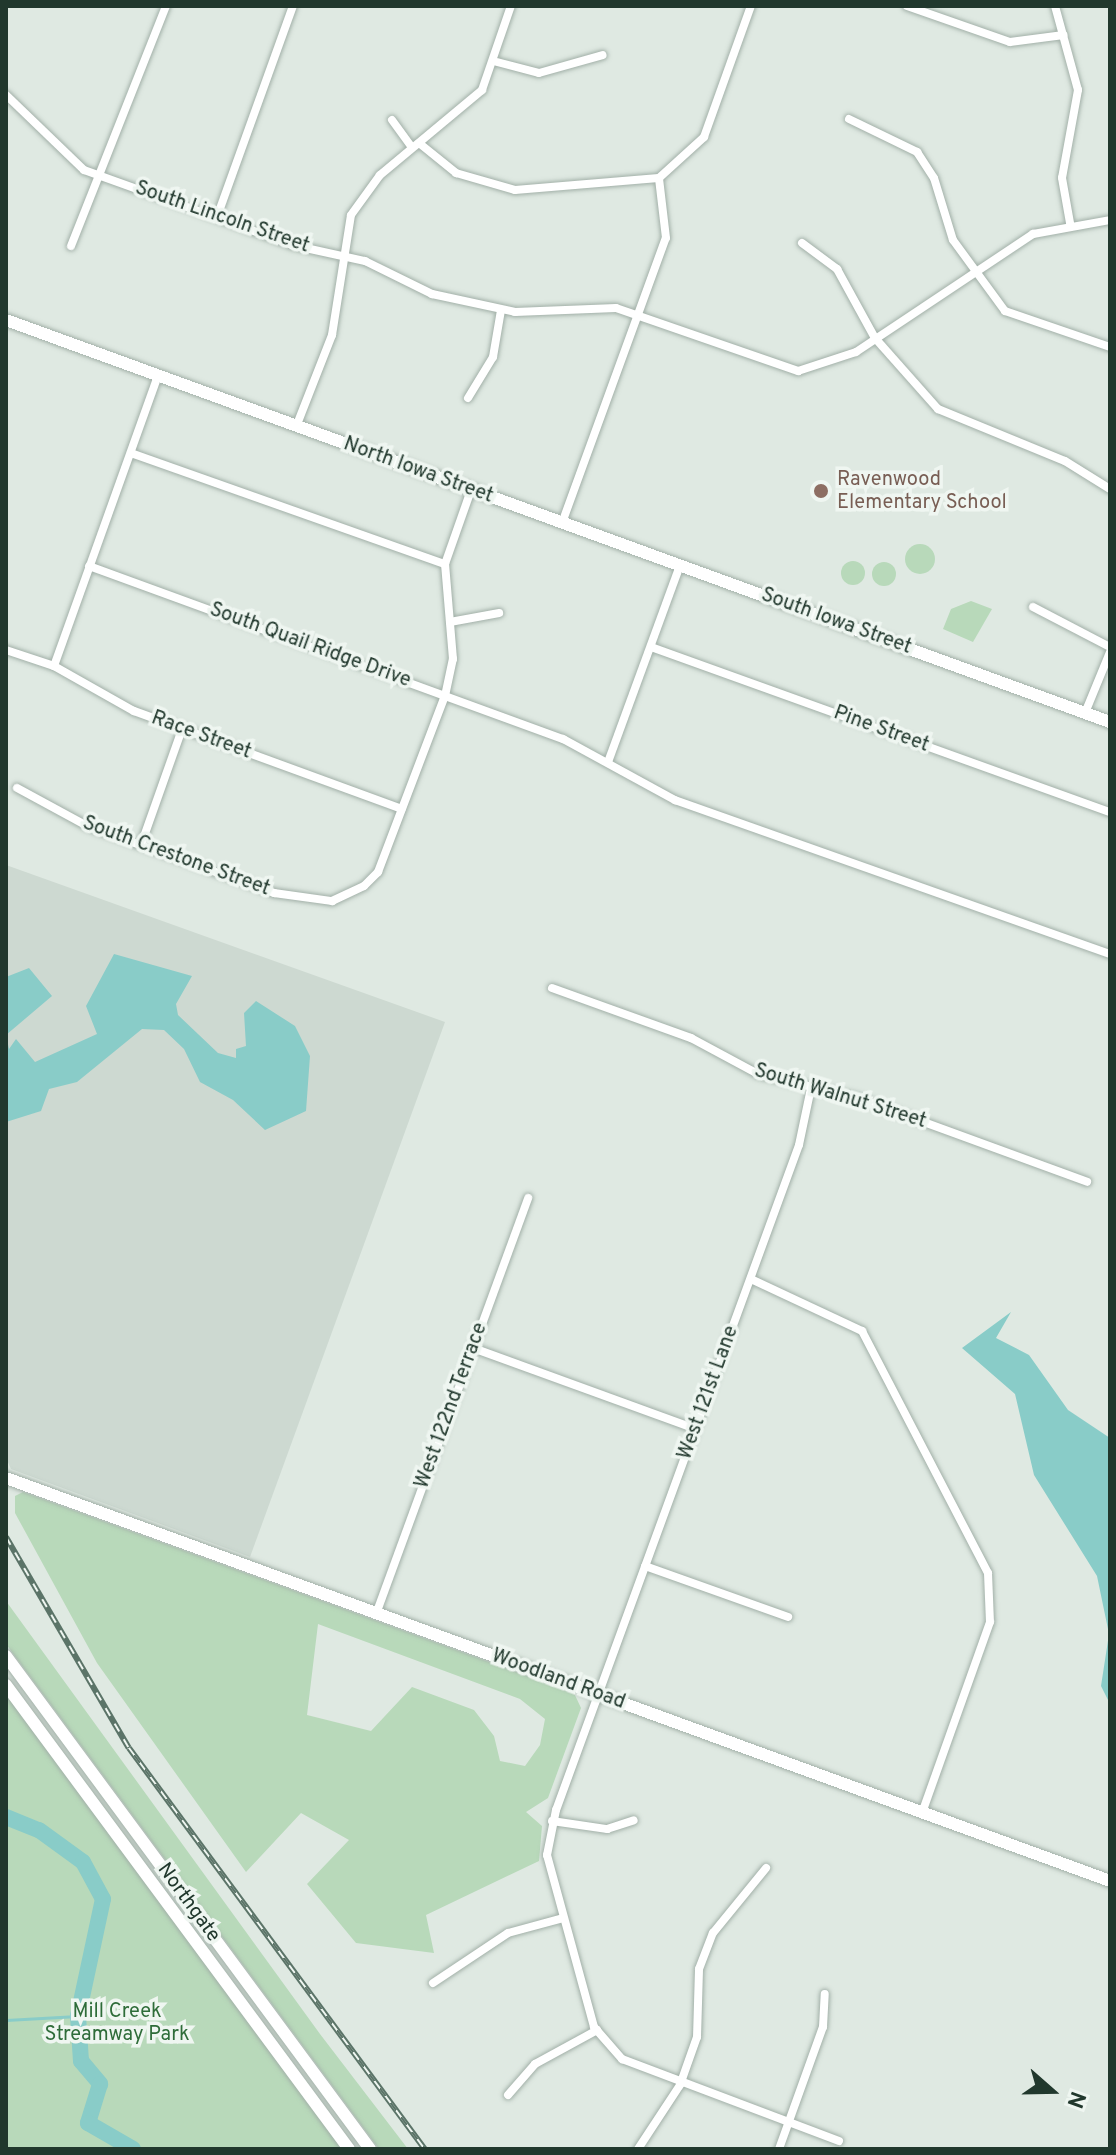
<!DOCTYPE html>
<html>
<head>
<meta charset="utf-8">
<style>
	body { margin:0 }
	#map { position:relative; width:1116px; height:2155px; overflow:hidden; background:#dfe9e2; font-family:Overpass,sans-serif }
	div>[style] { position:absolute }
	[style*='--x'] { left:calc(var(--x)*1px); top:calc(var(--y)*1px); width:calc(var(--w)*1px); rotate:calc(var(--a)*1deg) }
	.built>* { inset:0; background:#cdd9d1 }
	.green>* { inset:0; background:#b8d9ba }
	.round { border-radius:50% }
	.water>* { inset:0; background:#89ccc8 }
	.stream>* { height:3px; margin:-1.5px; padding:0 1.5px; transform-origin:1.5px; border-radius:1.5px; background:#89ccc8 }
	.river>* { height:16px; margin:-8px; padding:0 8px; transform-origin:8px; border-radius:8px; background:#89ccc8 }
	.roads { filter:drop-shadow(0 0 2px #a2b0a8) drop-shadow(0 0 2px #a2b0a8) }
	.street>* { height:8px; margin:-4px; padding:0 4px; transform-origin:4px; border-radius:4px; background:#fff }
	.secondary>* { height:12px; margin:-6px; padding:0 6px; transform-origin:6px; border-radius:6px; background:#fff }
	.rail>* { height:6px; margin-top:-3px; transform-origin:0; background:repeating-linear-gradient(90deg,#eff6f1 0 9px,#5b7468 0 18px); box-sizing:border-box; border-block:2px solid #5b7468 }
	.dots>* { width:22px; height:22px; translate:-50% -50%; box-sizing:border-box; border:4px solid #eff6f1; border-radius:50% }
	span { translate:-50% -50%; white-space:nowrap; text-align:center; line-height:1.15; -webkit-text-stroke:7px #eff6f1; paint-order:stroke }
	.street-label { font-size:20px; color:#21382d }
	.education-label { font-size:20px; color:#785e54 }
	.left { translate:0 -50%; text-align:left }
	.park-label { font-size:20px; color:#2e6c39 }
	.frame { position:absolute; inset:0; border:8px solid #21382d; pointer-events:none }
	.north { position:absolute; left:1012px; top:2051px; width:80px; height:80px; -webkit-text-stroke:6px #eff6f1; paint-order:stroke; rotate:110deg; font-size:22px; font-weight:700; line-height:32px; text-align:center; color:#21382d }
	.north::after { content:''; display:block; margin:auto; width:28px; height:36px; background:#21382d; clip-path:polygon(50% 0,100% 100%,50% 72%,0 100%) }
</style>
</head>
<body>
<div id="map">
	<div class="built">
		<div style="clip-path:polygon(6px 865px,445px 1022px,250px 1557px,11px 1469px,6px 1458px)"></div>
	</div>
	<div class="green">
		<div class="round" style="left:905px;top:544px;width:30px;height:30px"></div>
		<div class="round" style="left:841px;top:561px;width:24px;height:24px"></div>
		<div class="round" style="left:872px;top:562px;width:24px;height:24px"></div>
		<div style="clip-path:polygon(971px 601px,992px 609px,973px 642px,943px 629px,951px 609px)"></div>
		<div style="clip-path:polygon(evenodd,23px 1492px,574px 1693px,581px 1708px,548px 1798px,526px 1812px,542px 1826px,539px 1861px,426px 1915px,434px 1953px,356px 1943px,307px 1884px,349px 1840px,301px 1813px,246px 1872px,97px 1663px,15px 1513px,15px 1496px,23px 1492px,318px 1624px,520px 1699px,545px 1719px,540px 1745px,525px 1766px,500px 1761px,494px 1736px,474px 1710px,412px 1687px,371px 1731px,307px 1715px,318px 1624px)"></div>
		<div style="clip-path:polygon(6px 1601px,320px 2034px,408px 2149px,379px 2149px,6px 1644px)"></div>
		<div style="clip-path:polygon(6px 1685px,349px 2149px,6px 2149px)"></div>
	</div>
	<div class="water">
		<div style="clip-path:polygon(114px 954px,192px 976px,176px 1004px,178px 1015px,218px 1053px,236px 1058px,236px 1049px,246px 1046px,244px 1013px,256px 1001px,295px 1026px,310px 1056px,306px 1111px,265px 1130px,233px 1100px,200px 1082px,184px 1049px,164px 1030px,142px 1029px,77px 1082px,49px 1089px,41px 1111px,6px 1122px,6px 977px,29px 968px,52px 996px,6px 1035px,9px 1049px,16px 1039px,35px 1062px,97px 1034px,86px 1006px)"></div>
		<div style="clip-path:polygon(1011px 1312px,996px 1338px,1029px 1355px,1068px 1410px,1110px 1438px,1110px 1704px,1101px 1686px,1109px 1634px,1097px 1576px,1034px 1475px,1015px 1394px,962px 1348px)"></div>
	</div>
	<div class="stream">
		<div style="--x:6;--y:2020;--w:72;--a:-3.2"></div>
	</div>
	<div class="river">
		<div style="--x:6;--y:1817;--w:35;--a:22"></div>
		<div style="--x:39;--y:1830;--w:54;--a:36"></div>
		<div style="--x:83;--y:1862;--w:42;--a:61.6"></div>
		<div style="--x:103;--y:1899;--w:120;--a:102.1"></div>
		<div style="--x:78;--y:2016;--w:45;--a:86.2"></div>
		<div style="--x:81;--y:2061;--w:30;--a:50"></div>
		<div style="--x:100;--y:2084;--w:41;--a:107.1"></div>
		<div style="--x:88;--y:2123;--w:52;--a:30"></div>
	</div>
	<div class="roads">
		<div class="street">
			<div style="--x:907;--y:6;--w:109;--a:19.3"></div>
			<div style="--x:1010;--y:42;--w:54;--a:-7.4"></div>
			<div style="--x:1055;--y:6;--w:87;--a:74.7"></div>
			<div style="--x:1078;--y:90;--w:89;--a:100.3"></div>
			<div style="--x:1062;--y:178;--w:46;--a:79.9"></div>
			<div style="--x:497;--y:62;--w:43;--a:14.7"></div>
			<div style="--x:539;--y:73;--w:66;--a:-15.7"></div>
			<div style="--x:6;--y:95;--w:108;--a:43.9"></div>
			<div style="--x:84;--y:170;--w:221;--a:19.8"></div>
			<div style="--x:292;--y:245;--w:75;--a:12.4"></div>
			<div style="--x:365;--y:261;--w:75;--a:26.2"></div>
			<div style="--x:432;--y:294;--w:85;--a:12.2"></div>
			<div style="--x:515;--y:312;--w:101;--a:-2.3"></div>
			<div style="--x:616;--y:308;--w:193;--a:19.1"></div>
			<div style="--x:798;--y:371;--w:61;--a:-18.1"></div>
			<div style="--x:856;--y:352;--w:213;--a:-33.7"></div>
			<div style="--x:1033;--y:234;--w:78;--a:-10.3"></div>
			<div style="--x:849;--y:119;--w:76;--a:25.9"></div>
			<div style="--x:917;--y:152;--w:31;--a:57"></div>
			<div style="--x:934;--y:178;--w:65;--a:73"></div>
			<div style="--x:953;--y:240;--w:88;--a:53.8"></div>
			<div style="--x:1005;--y:311;--w:111;--a:18.9"></div>
			<div style="--x:392;--y:120;--w:34;--a:54"></div>
			<div style="--x:419;--y:143;--w:48;--a:39"></div>
			<div style="--x:456;--y:173;--w:61;--a:16.1"></div>
			<div style="--x:515;--y:190;--w:144;--a:-4.8"></div>
			<div style="--x:659;--y:178;--w:61;--a:-42.3"></div>
			<div style="--x:704;--y:137;--w:139;--a:-70.3"></div>
			<div style="--x:217;--y:217;--w:224;--a:-70.2"></div>
			<div style="--x:802;--y:243;--w:44;--a:36.6"></div>
			<div style="--x:837;--y:269;--w:79;--a:61.2"></div>
			<div style="--x:875;--y:338;--w:95;--a:48.4"></div>
			<div style="--x:938;--y:409;--w:137;--a:22.3"></div>
			<div style="--x:1065;--y:461;--w:53;--a:31.9"></div>
			<div style="--x:71;--y:246;--w:258;--a:-68.4"></div>
			<div style="--x:468;--y:398;--w:48;--a:-58.6"></div>
			<div style="--x:493;--y:357;--w:48;--a:-80.3"></div>
			<div style="--x:296;--y:427;--w:99;--a:-68.6"></div>
			<div style="--x:332;--y:335;--w:121;--a:-81"></div>
			<div style="--x:351;--y:215;--w:49;--a:-54.1"></div>
			<div style="--x:380;--y:175;--w:133;--a:-39.8"></div>
			<div style="--x:482;--y:90;--w:89;--a:-71"></div>
			<div style="--x:131;--y:453;--w:333;--a:19.5"></div>
			<div style="--x:562;--y:523;--w:303;--a:-70"></div>
			<div style="--x:666;--y:238;--w:60;--a:-96.7"></div>
			<div style="--x:89;--y:566;--w:505;--a:20.05"></div>
			<div style="--x:563;--y:739;--w:128;--a:28.6"></div>
			<div style="--x:675;--y:800;--w:461;--a:19.5"></div>
			<div style="--x:1033;--y:607;--w:87;--a:27.5"></div>
			<div style="--x:450;--y:622;--w:50;--a:-10.4"></div>
			<div style="--x:651;--y:647;--w:488;--a:19.8"></div>
			<div style="--x:6;--y:650;--w:51;--a:18.4"></div>
			<div style="--x:54;--y:666;--w:92;--a:29.4"></div>
			<div style="--x:134;--y:711;--w:285;--a:20.1"></div>
			<div style="--x:54;--y:666;--w:308;--a:-70.3"></div>
			<div style="--x:1085;--y:713;--w:66;--a:-67.7"></div>
			<div style="--x:608;--y:762;--w:210;--a:-69.9"></div>
			<div style="--x:17;--y:788;--w:80;--a:28.5"></div>
			<div style="--x:87;--y:826;--w:199;--a:19.7"></div>
			<div style="--x:274;--y:893;--w:59;--a:7.9"></div>
			<div style="--x:332;--y:901;--w:35;--a:-25"></div>
			<div style="--x:364;--y:886;--w:20;--a:-45"></div>
			<div style="--x:378;--y:872;--w:188;--a:-69.2"></div>
			<div style="--x:445;--y:696;--w:38;--a:-78"></div>
			<div style="--x:453;--y:659;--w:95;--a:-94.8"></div>
			<div style="--x:445;--y:564;--w:78;--a:-70.6"></div>
			<div style="--x:141;--y:845;--w:123;--a:-70.5"></div>
			<div style="--x:552;--y:988;--w:148;--a:19.8"></div>
			<div style="--x:691;--y:1038;--w:76;--a:28.2"></div>
			<div style="--x:758;--y:1074;--w:103;--a:13.5"></div>
			<div style="--x:858;--y:1098;--w:244;--a:20.1"></div>
			<div style="--x:811;--y:1088;--w:58;--a:101.9"></div>
			<div style="--x:799;--y:1145;--w:708;--a:110.07"></div>
			<div style="--x:556;--y:1810;--w:46;--a:101.3"></div>
			<div style="--x:547;--y:1855;--w:178;--a:74.7"></div>
			<div style="--x:594;--y:2027;--w:43;--a:48.8"></div>
			<div style="--x:622;--y:2059;--w:232;--a:20.7"></div>
			<div style="--x:751;--y:1279;--w:123;--a:25.1"></div>
			<div style="--x:862;--y:1331;--w:273;--a:62.5"></div>
			<div style="--x:988;--y:1573;--w:49;--a:87.7"></div>
			<div style="--x:990;--y:1622;--w:203;--a:109.6"></div>
			<div style="--x:473;--y:1348;--w:236;--a:20"></div>
			<div style="--x:645;--y:1566;--w:152;--a:19.6"></div>
			<div style="--x:376;--y:1614;--w:443;--a:-69.9"></div>
			<div style="--x:552;--y:1821;--w:56;--a:8.3"></div>
			<div style="--x:607;--y:1829;--w:28;--a:-18"></div>
			<div style="--x:433;--y:1983;--w:90;--a:-33.7"></div>
			<div style="--x:508;--y:1933;--w:54;--a:-15.1"></div>
			<div style="--x:508;--y:2095;--w:41;--a:-48.9"></div>
			<div style="--x:535;--y:2064;--w:71;--a:-28.7"></div>
			<div style="--x:638;--y:2149;--w:77;--a:-56.7"></div>
			<div style="--x:680;--y:2085;--w:51;--a:-70.5"></div>
			<div style="--x:697;--y:2037;--w:68;--a:-88.3"></div>
			<div style="--x:699;--y:1969;--w:39;--a:-69"></div>
			<div style="--x:713;--y:1933;--w:84;--a:-50.8"></div>
			<div style="--x:779;--y:2149;--w:130;--a:-70.2"></div>
			<div style="--x:823;--y:2027;--w:33;--a:-87"></div>
		</div>
		<div class="secondary">
			<div style="--x:6;--y:320;--w:1175;--a:20.01"></div>
			<div style="--x:6;--y:1478;--w:1175;--a:20.05"></div>
			<div style="--x:6;--y:1656;--w:613;--a:53.56"></div>
			<div style="--x:6;--y:1685;--w:577;--a:53.53"></div>
		</div>
	</div>
	<div class="rail">
		<div style="--x:6;--y:1537;--w:244;--a:59.8"></div>
		<div style="--x:129;--y:1748;--w:498;--a:53.6"></div>
	</div>
	<div class="dots">
		<div style="left:821px;top:491px;background:#8d6e63"></div>
	</div>
	<div class="street-label">
		<span style="left:222px;top:218px;rotate:19deg">South Lincoln Street</span>
		<span style="left:418px;top:471px;rotate:20deg">North Iowa Street</span>
		<span style="left:836px;top:622px;rotate:20deg">South Iowa Street</span>
		<span style="left:310px;top:646px;rotate:20deg">South Quail Ridge Drive</span>
		<span style="left:881px;top:730px;rotate:20deg">Pine Street</span>
		<span style="left:201px;top:736px;rotate:20deg">Race Street</span>
		<span style="left:176px;top:857px;rotate:20deg">South Crestone Street</span>
		<span style="left:840px;top:1097px;rotate:17deg">South Walnut Street</span>
		<span style="left:709px;top:1393px;rotate:-70deg">West 121st Lane</span>
		<span style="left:452px;top:1406px;rotate:-70deg">West 122nd Terrace</span>
		<span style="left:558px;top:1680px;rotate:20deg">Woodland Road</span>
		<span style="left:188px;top:1903px;rotate:54deg">Northgate</span>
	</div>
	<div class="education-label">
		<span class="left" style="left:837px;top:492px">Ravenwood<br>Elementary School</span>
	</div>
	<div class="park-label">
		<span style="left:117px;top:2024px">Mill Creek<br>Streamway Park</span>
	</div>
	<div class="frame"></div>
	<div class="north">N</div>
</div>
</body>
</html>
